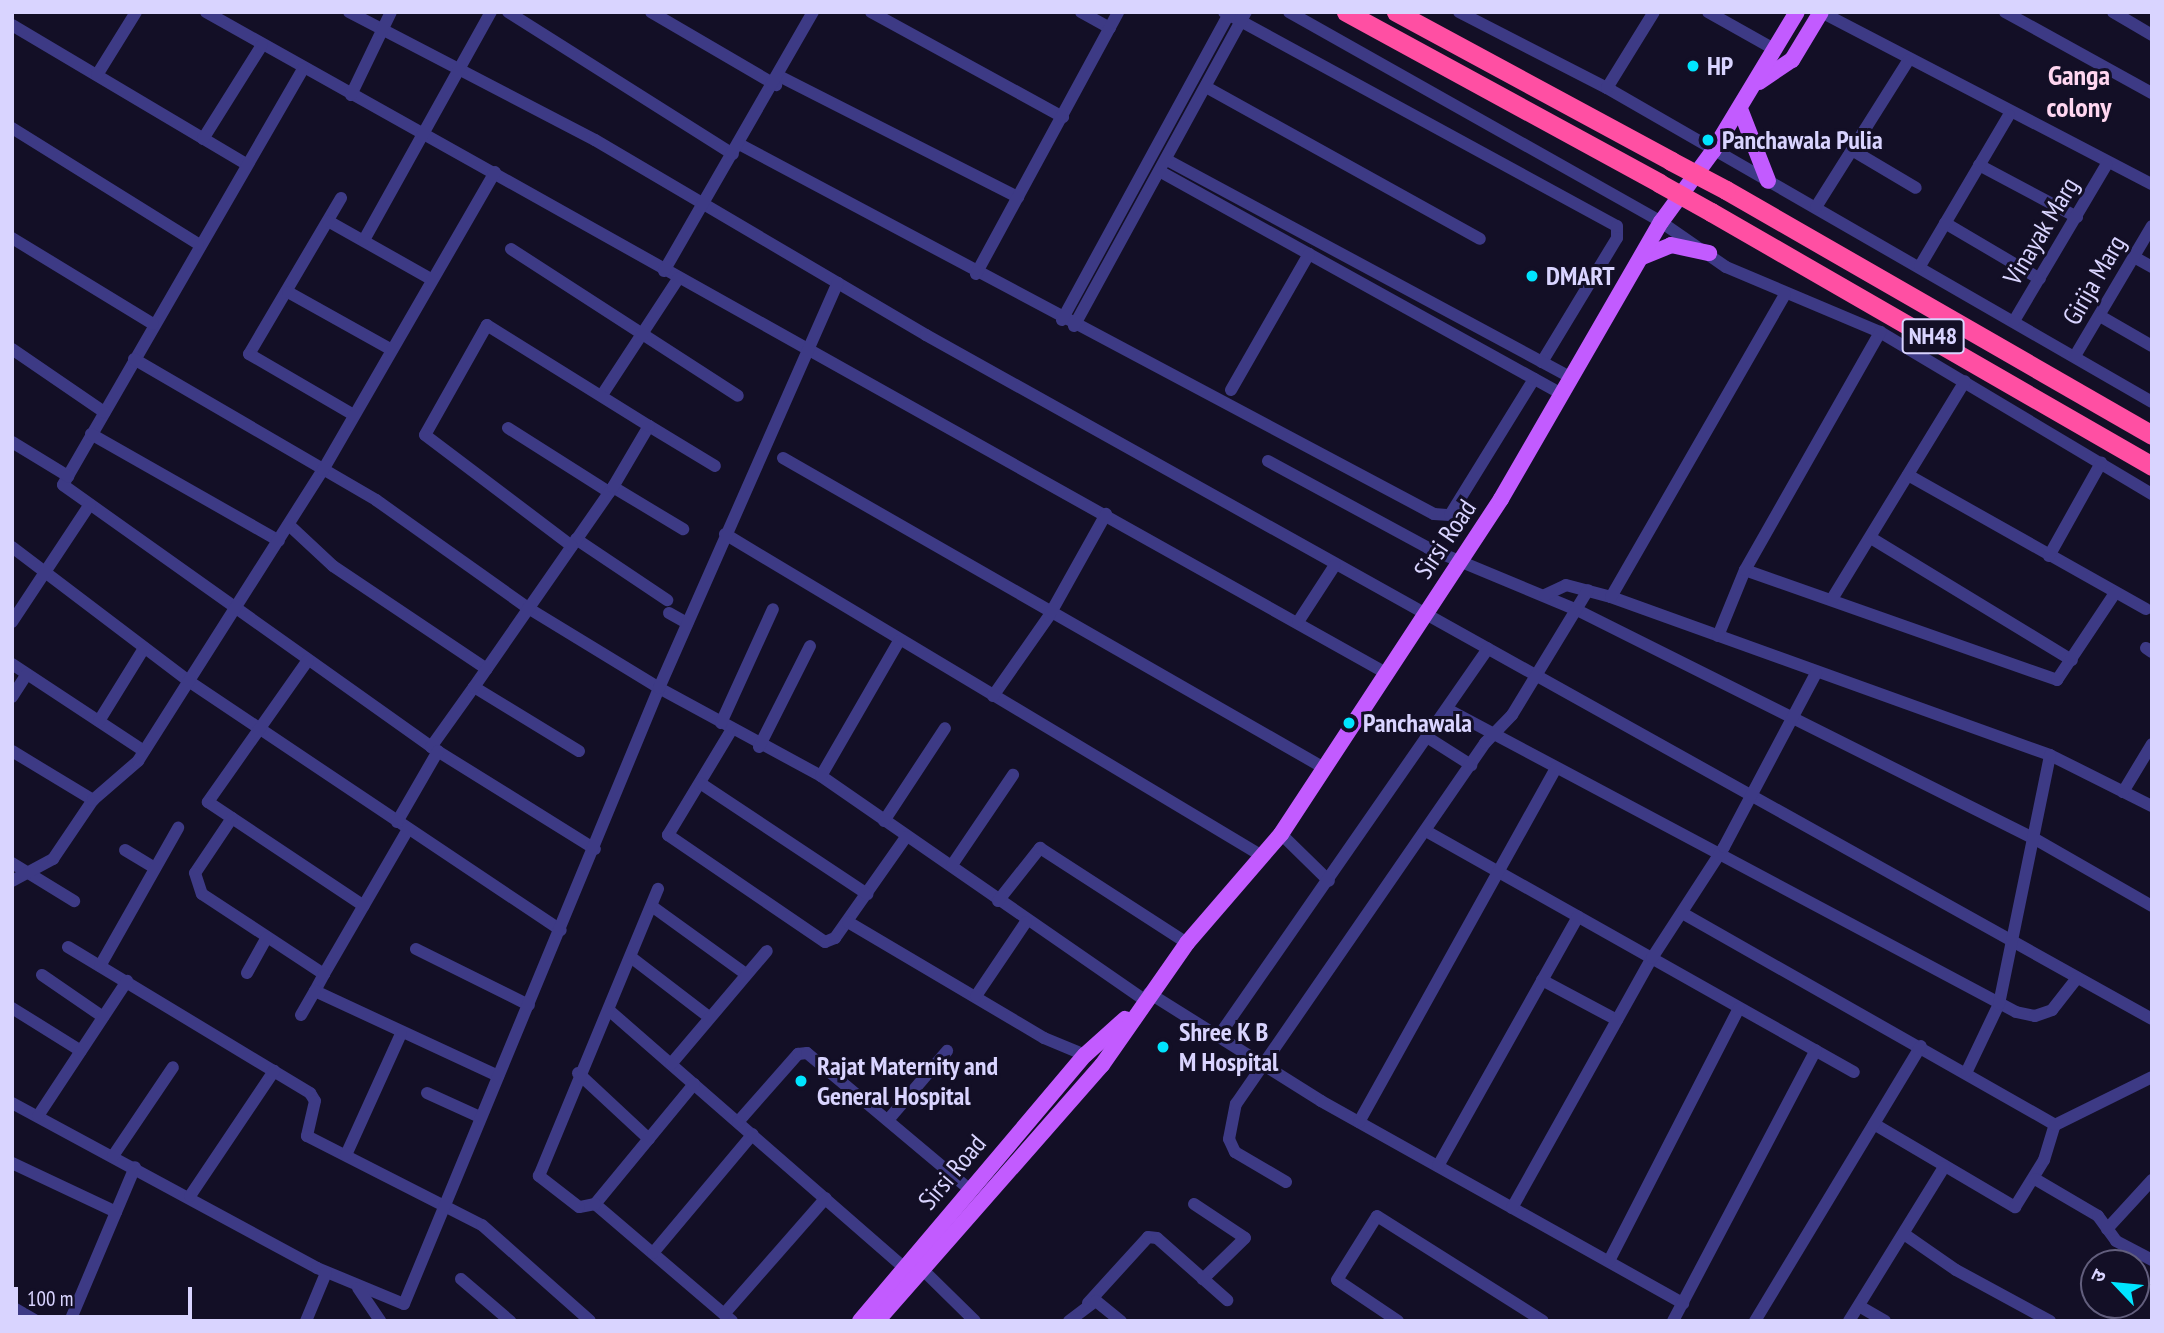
<!DOCTYPE html>
<html>
<head>
<meta charset="utf-8">
<style>
	body { margin:0 }
	#map { position:relative; width:2164px; height:1333px; overflow:hidden; background:#130f26; font-family:"PT Sans Narrow","Noto Sans Devanagari",sans-serif }
	div>[style] { position:absolute }
	[style*='--x'] { left:calc(var(--x)*1px); top:calc(var(--y)*1px); width:calc(var(--w)*1px); rotate:calc(var(--a)*1deg) }
	.minor>* { height:12px; margin:-6px; padding:0 6px; transform-origin:6px; border-radius:6px; background:#3d3a85 }
	.major>* { height:16px; margin:-8px; padding:0 8px; transform-origin:8px; border-radius:8px; background:#c25bff }
	.highway>* { height:19px; margin:-9.5px; padding:0 9.5px; transform-origin:9.5px; border-radius:9.5px; background:#ff4fa3 }
	.highway-bridge>* { height:19px; margin:-9.5px; padding:0 9.5px; transform-origin:9.5px; border-radius:9.5px; background:#ff4fa3 }
	.dots>* { width:19px; height:19px; translate:-50% -50%; box-sizing:border-box; border:4px solid #130f26; border-radius:50% }
	span { translate:-50% -50%; white-space:nowrap; text-align:center; line-height:1.15; -webkit-text-stroke:6px #130f26; paint-order:stroke }
	.shield-label span { padding:2px 5px; background:#130f26; border:2px solid; border-radius:5px; -webkit-text-stroke-width:0 }
	.shield-label { font-size:24px; color:#d9d4ff; font-weight:700 }
	.poi-label { font-size:26px; color:#d9d4ff; font-weight:700 }
	.left { translate:0 -50%; text-align:left }
	.street-label { font-size:26px; color:#d9d4ff }
	.neighbourhood-label { font-size:28px; color:#ffd6f0; font-weight:700 }
	.frame { position:absolute; inset:0; border:14px solid #d9d4ff; pointer-events:none }
	.north { position:absolute; left:2080px; top:1249px; width:70px; height:70px; box-sizing:border-box; background:#130f26; border:2px solid #625e7d; border-radius:50%; rotate:296deg; font-size:19px; font-weight:700; line-height:28px; text-align:center; color:#d9d4ff }
	.north::after { content:''; display:block; margin:auto; width:24px; height:32px; background:#00e5ff; clip-path:polygon(50% 0,100% 100%,50% 72%,0 100%) }
	.scale { position:absolute; left:14px; top:1287px; width:178px; height:32px; box-sizing:border-box; border:4px solid #d9d4ff; border-top:0; padding-left:9px; font-size:21px; line-height:24px; white-space:nowrap; color:#d9d4ff; -webkit-text-stroke:5px #130f26; paint-order:stroke }
</style>
</head>
<body>
<div id="map">
	<div class="minor">
		<div style="--x:206;--y:12;--w:1353;--a:29.26"></div>
		<div style="--x:349;--y:12;--w:277;--a:27.5"></div>
		<div style="--x:595;--y:140;--w:384;--a:30.5"></div>
		<div style="--x:926;--y:335;--w:1404;--a:29.16"></div>
		<div style="--x:508;--y:12;--w:266;--a:32.3"></div>
		<div style="--x:651;--y:12;--w:145;--a:30.3"></div>
		<div style="--x:871;--y:12;--w:219;--a:28.7"></div>
		<div style="--x:1081;--y:12;--w:33;--a:29"></div>
		<div style="--x:1224;--y:12;--w:447;--a:28.6"></div>
		<div style="--x:1617;--y:226;--w:12;--a:90"></div>
		<div style="--x:1617;--y:238;--w:145;--a:121.2"></div>
		<div style="--x:1289;--y:12;--w:427;--a:29.4"></div>
		<div style="--x:1661;--y:222;--w:79;--a:34.7"></div>
		<div style="--x:1726;--y:267;--w:167;--a:22.9"></div>
		<div style="--x:1880;--y:332;--w:317;--a:30.8"></div>
		<div style="--x:1459;--y:12;--w:166;--a:27.2"></div>
		<div style="--x:1607;--y:88;--w:629;--a:29.95"></div>
		<div style="--x:1708;--y:12;--w:76;--a:29.3"></div>
		<div style="--x:1821;--y:12;--w:373;--a:27.5"></div>
		<div style="--x:2005;--y:12;--w:168;--a:28.9"></div>
		<div style="--x:2113;--y:12;--w:45;--a:30.5"></div>
		<div style="--x:12;--y:25;--w:272;--a:30.7"></div>
		<div style="--x:303;--y:69;--w:480;--a:120"></div>
		<div style="--x:63;--y:485;--w:452;--a:35.4"></div>
		<div style="--x:431;--y:747;--w:193;--a:31.9"></div>
		<div style="--x:97;--y:75;--w:74;--a:-58.2"></div>
		<div style="--x:781;--y:77;--w:266;--a:26.9"></div>
		<div style="--x:1206;--y:87;--w:313;--a:29"></div>
		<div style="--x:1607;--y:88;--w:89;--a:-58.3"></div>
		<div style="--x:351;--y:95;--w:92;--a:-64.3"></div>
		<div style="--x:12;--y:128;--w:219;--a:31.9"></div>
		<div style="--x:203;--y:139;--w:111;--a:-57.9"></div>
		<div style="--x:739;--y:144;--w:787;--a:28.03"></div>
		<div style="--x:1434;--y:514;--w:16;--a:4"></div>
		<div style="--x:1450;--y:515;--w:160;--a:-58.3"></div>
		<div style="--x:1852;--y:150;--w:74;--a:30.7"></div>
		<div style="--x:1167;--y:160;--w:455;--a:28.3"></div>
		<div style="--x:1979;--y:165;--w:111;--a:28"></div>
		<div style="--x:1161;--y:172;--w:454;--a:29"></div>
		<div style="--x:341;--y:198;--w:181;--a:120.5"></div>
		<div style="--x:249;--y:354;--w:119;--a:30.2"></div>
		<div style="--x:1816;--y:207;--w:173;--a:-57.8"></div>
		<div style="--x:328;--y:221;--w:118;--a:29.4"></div>
		<div style="--x:1945;--y:223;--w:110;--a:30.5"></div>
		<div style="--x:12;--y:238;--w:165;--a:31.4"></div>
		<div style="--x:364;--y:240;--w:261;--a:-60.9"></div>
		<div style="--x:511;--y:249;--w:270;--a:32.9"></div>
		<div style="--x:2134;--y:257;--w:21;--a:29"></div>
		<div style="--x:1920;--y:266;--w:175;--a:-59.5"></div>
		<div style="--x:664;--y:271;--w:299;--a:-60.1"></div>
		<div style="--x:976;--y:274;--w:298;--a:-61.5"></div>
		<div style="--x:288;--y:292;--w:117;--a:29.2"></div>
		<div style="--x:2100;--y:316;--w:60;--a:30"></div>
		<div style="--x:1062;--y:320;--w:351;--a:-61.4"></div>
		<div style="--x:2014;--y:321;--w:182;--a:-59.4"></div>
		<div style="--x:1074;--y:326;--w:358;--a:-61.3"></div>
		<div style="--x:12;--y:349;--w:112;--a:34.4"></div>
		<div style="--x:2075;--y:356;--w:151;--a:-59.4"></div>
		<div style="--x:134;--y:359;--w:280;--a:30.2"></div>
		<div style="--x:376;--y:500;--w:186;--a:35.4"></div>
		<div style="--x:528;--y:608;--w:153;--a:31.4"></div>
		<div style="--x:659;--y:688;--w:184;--a:28.5"></div>
		<div style="--x:821;--y:776;--w:394;--a:34.7"></div>
		<div style="--x:1231;--y:390;--w:157;--a:-60.2"></div>
		<div style="--x:602;--y:395;--w:139;--a:-56.8"></div>
		<div style="--x:649;--y:426;--w:77;--a:31.2"></div>
		<div style="--x:508;--y:428;--w:120;--a:32.4"></div>
		<div style="--x:91;--y:434;--w:216;--a:29.6"></div>
		<div style="--x:12;--y:442;--w:66;--a:31.3"></div>
		<div style="--x:783;--y:458;--w:624;--a:29.81"></div>
		<div style="--x:1268;--y:461;--w:182;--a:28.5"></div>
		<div style="--x:1428;--y:548;--w:161;--a:22.6"></div>
		<div style="--x:1577;--y:610;--w:512;--a:26.57"></div>
		<div style="--x:2035;--y:839;--w:135;--a:29.8"></div>
		<div style="--x:1908;--y:475;--w:273;--a:29.4"></div>
		<div style="--x:613;--y:487;--w:82;--a:31"></div>
		<div style="--x:289;--y:525;--w:60;--a:43"></div>
		<div style="--x:333;--y:566;--w:185;--a:33.8"></div>
		<div style="--x:725;--y:534;--w:626;--a:30.95"></div>
		<div style="--x:1871;--y:538;--w:235;--a:31.3"></div>
		<div style="--x:576;--y:539;--w:110;--a:33.8"></div>
		<div style="--x:12;--y:547;--w:223;--a:37.2"></div>
		<div style="--x:190;--y:682;--w:446;--a:33.8"></div>
		<div style="--x:2049;--y:556;--w:107;--a:-60.8"></div>
		<div style="--x:1745;--y:570;--w:331;--a:19.4"></div>
		<div style="--x:2057;--y:680;--w:105;--a:-56.3"></div>
		<div style="--x:1545;--y:595;--w:23;--a:-25"></div>
		<div style="--x:1566;--y:585;--w:47;--a:14.9"></div>
		<div style="--x:1611;--y:597;--w:467;--a:19.8"></div>
		<div style="--x:2050;--y:755;--w:114;--a:26.6"></div>
		<div style="--x:1611;--y:597;--w:349;--a:-60.1"></div>
		<div style="--x:1832;--y:599;--w:255;--a:-58.6"></div>
		<div style="--x:669;--y:613;--w:21;--a:29"></div>
		<div style="--x:12;--y:622;--w:141;--a:-56.5"></div>
		<div style="--x:1298;--y:622;--w:68;--a:-57"></div>
		<div style="--x:1718;--y:636;--w:71;--a:-67.8"></div>
		<div style="--x:1745;--y:570;--w:274;--a:-60.4"></div>
		<div style="--x:2146;--y:648;--w:7;--a:34"></div>
		<div style="--x:308;--y:660;--w:174;--a:125.2"></div>
		<div style="--x:208;--y:802;--w:187;--a:33.7"></div>
		<div style="--x:12;--y:664;--w:158;--a:33.4"></div>
		<div style="--x:474;--y:687;--w:123;--a:31.4"></div>
		<div style="--x:993;--y:696;--w:98;--a:-55"></div>
		<div style="--x:1049;--y:616;--w:117;--a:-60.8"></div>
		<div style="--x:12;--y:697;--w:27;--a:-57"></div>
		<div style="--x:1449;--y:710;--w:642;--a:28.04"></div>
		<div style="--x:2016;--y:1012;--w:19;--a:12"></div>
		<div style="--x:2035;--y:1016;--w:18;--a:-19"></div>
		<div style="--x:2052;--y:1010;--w:41;--a:-52"></div>
		<div style="--x:99;--y:721;--w:86;--a:-58.3"></div>
		<div style="--x:721;--y:723;--w:125;--a:-65.5"></div>
		<div style="--x:732;--y:729;--w:124;--a:121.1"></div>
		<div style="--x:668;--y:835;--w:190;--a:34.3"></div>
		<div style="--x:825;--y:942;--w:11;--a:-22"></div>
		<div style="--x:835;--y:938;--w:123;--a:-54.9"></div>
		<div style="--x:1430;--y:739;--w:49;--a:32.4"></div>
		<div style="--x:431;--y:747;--w:74;--a:-54.4"></div>
		<div style="--x:474;--y:687;--w:244;--a:-55.2"></div>
		<div style="--x:613;--y:487;--w:71;--a:-59.5"></div>
		<div style="--x:649;--y:426;--w:191;--a:-148.1"></div>
		<div style="--x:487;--y:325;--w:126;--a:119.4"></div>
		<div style="--x:425;--y:435;--w:184;--a:37.1"></div>
		<div style="--x:759;--y:747;--w:113;--a:-63.2"></div>
		<div style="--x:12;--y:751;--w:95;--a:31.2"></div>
		<div style="--x:821;--y:776;--w:156;--a:-60"></div>
		<div style="--x:700;--y:783;--w:201;--a:33.6"></div>
		<div style="--x:2123;--y:792;--w:56;--a:-58.9"></div>
		<div style="--x:232;--y:818;--w:66;--a:123.9"></div>
		<div style="--x:195;--y:873;--w:22;--a:72"></div>
		<div style="--x:202;--y:894;--w:146;--a:33.3"></div>
		<div style="--x:324;--y:974;--w:168;--a:-59.9"></div>
		<div style="--x:884;--y:821;--w:111;--a:-56.7"></div>
		<div style="--x:397;--y:822;--w:82;--a:-60"></div>
		<div style="--x:1426;--y:831;--w:491;--a:29.4"></div>
		<div style="--x:1281;--y:834;--w:67;--a:44.4"></div>
		<div style="--x:125;--y:850;--w:35;--a:31"></div>
		<div style="--x:12;--y:863;--w:73;--a:31.5"></div>
		<div style="--x:952;--y:865;--w:109;--a:-55.9"></div>
		<div style="--x:12;--y:881;--w:47;--a:-28.2"></div>
		<div style="--x:53;--y:859;--w:71;--a:-55.9"></div>
		<div style="--x:93;--y:800;--w:60;--a:-40.9"></div>
		<div style="--x:138;--y:761;--w:345;--a:-57.6"></div>
		<div style="--x:323;--y:470;--w:344;--a:-60"></div>
		<div style="--x:998;--y:901;--w:68;--a:-51.6"></div>
		<div style="--x:1040;--y:848;--w:175;--a:32.9"></div>
		<div style="--x:653;--y:907;--w:115;--a:35.8"></div>
		<div style="--x:1684;--y:914;--w:427;--a:29.6"></div>
		<div style="--x:848;--y:922;--w:228;--a:30.6"></div>
		<div style="--x:1044;--y:1038;--w:44;--a:22.5"></div>
		<div style="--x:68;--y:947;--w:283;--a:31.1"></div>
		<div style="--x:310;--y:1093;--w:9;--a:58"></div>
		<div style="--x:315;--y:1101;--w:36;--a:103"></div>
		<div style="--x:307;--y:1136;--w:196;--a:27"></div>
		<div style="--x:482;--y:1225;--w:144;--a:41.6"></div>
		<div style="--x:416;--y:949;--w:126;--a:26.4"></div>
		<div style="--x:632;--y:958;--w:97;--a:37.5"></div>
		<div style="--x:100;--y:966;--w:159;--a:-60.5"></div>
		<div style="--x:247;--y:973;--w:41;--a:-60.9"></div>
		<div style="--x:324;--y:974;--w:19;--a:118"></div>
		<div style="--x:315;--y:991;--w:202;--a:24.9"></div>
		<div style="--x:42;--y:975;--w:74;--a:34.5"></div>
		<div style="--x:1542;--y:980;--w:85;--a:28.1"></div>
		<div style="--x:1149;--y:993;--w:203;--a:32.1"></div>
		<div style="--x:1321;--y:1101;--w:415;--a:29.2"></div>
		<div style="--x:976;--y:996;--w:89;--a:-56"></div>
		<div style="--x:12;--y:1008;--w:81;--a:31.9"></div>
		<div style="--x:611;--y:1012;--w:398;--a:41.1"></div>
		<div style="--x:301;--y:1015;--w:28;--a:-60"></div>
		<div style="--x:1218;--y:1037;--w:473;--a:-55.2"></div>
		<div style="--x:671;--y:1064;--w:148;--a:-49.7"></div>
		<div style="--x:1967;--y:1071;--w:74;--a:-64.5"></div>
		<div style="--x:1999;--y:1004;--w:254;--a:-78.4"></div>
		<div style="--x:578;--y:1073;--w:97;--a:42.9"></div>
		<div style="--x:694;--y:1084;--w:156;--a:129.5"></div>
		<div style="--x:595;--y:1204;--w:180;--a:40.5"></div>
		<div style="--x:427;--y:1093;--w:58;--a:24.4"></div>
		<div style="--x:12;--y:1103;--w:347;--a:28.4"></div>
		<div style="--x:317;--y:1268;--w:94;--a:22.5"></div>
		<div style="--x:404;--y:1304;--w:667;--a:-67.51"></div>
		<div style="--x:659;--y:688;--w:443;--a:-66.2"></div>
		<div style="--x:38;--y:1116;--w:162;--a:-56.6"></div>
		<div style="--x:888;--y:1120;--w:91;--a:-49.5"></div>
		<div style="--x:738;--y:1122;--w:91;--a:-48.6"></div>
		<div style="--x:798;--y:1054;--w:9;--a:-6"></div>
		<div style="--x:807;--y:1053;--w:212;--a:40"></div>
		<div style="--x:1359;--y:1122;--w:405;--a:-60.9"></div>
		<div style="--x:1874;--y:1124;--w:164;--a:30.5"></div>
		<div style="--x:2015;--y:1207;--w:55;--a:-58.3"></div>
		<div style="--x:2044;--y:1160;--w:37;--a:-73"></div>
		<div style="--x:2055;--y:1125;--w:108;--a:-26.3"></div>
		<div style="--x:346;--y:1155;--w:133;--a:-65.6"></div>
		<div style="--x:113;--y:1156;--w:107;--a:-56"></div>
		<div style="--x:12;--y:1163;--w:115;--a:25.2"></div>
		<div style="--x:1438;--y:1166;--w:286;--a:-60.7"></div>
		<div style="--x:2035;--y:1179;--w:73;--a:30.4"></div>
		<div style="--x:2098;--y:1216;--w:31;--a:54"></div>
		<div style="--x:2116;--y:1241;--w:41;--a:27.8"></div>
		<div style="--x:1286;--y:1182;--w:59;--a:-149.5"></div>
		<div style="--x:1235;--y:1152;--w:14;--a:-115"></div>
		<div style="--x:1229;--y:1139;--w:36;--a:-79"></div>
		<div style="--x:1236;--y:1104;--w:439;--a:-55.4"></div>
		<div style="--x:1485;--y:743;--w:39;--a:-46"></div>
		<div style="--x:1512;--y:715;--w:146;--a:-58.7"></div>
		<div style="--x:190;--y:1196;--w:151;--a:-56.1"></div>
		<div style="--x:595;--y:1204;--w:16;--a:169"></div>
		<div style="--x:579;--y:1207;--w:51;--a:-142.2"></div>
		<div style="--x:539;--y:1176;--w:311;--a:-67.5"></div>
		<div style="--x:1194;--y:1204;--w:61;--a:33.7"></div>
		<div style="--x:1245;--y:1238;--w:59;--a:135.7"></div>
		<div style="--x:1512;--y:1208;--w:287;--a:-60.8"></div>
		<div style="--x:1652;--y:958;--w:132;--a:-57"></div>
		<div style="--x:1724;--y:847;--w:197;--a:-62.1"></div>
		<div style="--x:2107;--y:1229;--w:67;--a:-47.4"></div>
		<div style="--x:1904;--y:1234;--w:63;--a:34.7"></div>
		<div style="--x:1956;--y:1270;--w:107;--a:28.5"></div>
		<div style="--x:653;--y:1253;--w:155;--a:-50"></div>
		<div style="--x:1609;--y:1261;--w:284;--a:-62.8"></div>
		<div style="--x:922;--y:1269;--w:74;--a:44.5"></div>
		<div style="--x:461;--y:1279;--w:65;--a:40.6"></div>
		<div style="--x:358;--y:1288;--w:40;--a:56"></div>
		<div style="--x:1088;--y:1303;--w:89;--a:-47.7"></div>
		<div style="--x:1148;--y:1237;--w:9;--a:6"></div>
		<div style="--x:1157;--y:1238;--w:94;--a:41.5"></div>
		<div style="--x:1859;--y:1306;--w:30;--a:30"></div>
		<div style="--x:12;--y:1307;--w:28;--a:30"></div>
		<div style="--x:724;--y:1314;--w:154;--a:-48.7"></div>
		<div style="--x:70;--y:1321;--w:167;--a:-67.1"></div>
		<div style="--x:306;--y:1321;--w:52;--a:-67.4"></div>
		<div style="--x:1069;--y:1321;--w:34;--a:-37"></div>
		<div style="--x:1096;--y:1301;--w:32;--a:39"></div>
		<div style="--x:1398;--y:1321;--w:73;--a:-146.1"></div>
		<div style="--x:1337;--y:1280;--w:75;--a:-58"></div>
		<div style="--x:1377;--y:1216;--w:196;--a:32.3"></div>
		<div style="--x:1673;--y:1321;--w:306;--a:-62.2"></div>
		<div style="--x:1755;--y:1321;--w:321;--a:-58.9"></div>
		<div style="--x:1849;--y:1321;--w:181;--a:-58.3"></div>
	</div>
	<div class="major">
		<div style="--x:1759;--y:82;--w:40;--a:-34"></div>
		<div style="--x:1792;--y:60;--w:56;--a:-58.9"></div>
		<div style="--x:1740;--y:109;--w:77;--a:68.7"></div>
		<div style="--x:1642;--y:257;--w:31;--a:-22"></div>
		<div style="--x:1671;--y:245;--w:39;--a:12"></div>
		<div style="--x:860;--y:1321;--w:348;--a:-49.8"></div>
		<div style="--x:1085;--y:1055;--w:54;--a:-42"></div>
		<div style="--x:877;--y:1321;--w:341;--a:-48.7"></div>
		<div style="--x:1102;--y:1065;--w:149;--a:-55.1"></div>
		<div style="--x:1187;--y:943;--w:144;--a:-49.2"></div>
		<div style="--x:1281;--y:834;--w:401;--a:-56.7"></div>
		<div style="--x:1501;--y:499;--w:320;--a:-60"></div>
		<div style="--x:1661;--y:222;--w:88;--a:-53.8"></div>
		<div style="--x:1713;--y:151;--w:162;--a:-58.9"></div>
	</div>
	<div class="highway">
		<div style="--x:1346;--y:12;--w:357;--a:28.6"></div>
		<div style="--x:1396;--y:12;--w:313;--a:28.4"></div>
		<div style="--x:1726;--y:190;--w:491;--a:29.9"></div>
		<div style="--x:1711;--y:212;--w:509;--a:29.94"></div>
	</div>
	<div class="highway-bridge">
		<div style="--x:1671;--y:161;--w:62;--a:27.8"></div>
		<div style="--x:1659;--y:183;--w:60;--a:29.1"></div>
	</div>
	<div class="dots">
		<div style="left:1693px;top:66px;background:#00e5ff"></div>
		<div style="left:1708px;top:140px;background:#00e5ff"></div>
		<div style="left:1532px;top:276px;background:#00e5ff"></div>
		<div style="left:1349px;top:723px;background:#00e5ff"></div>
		<div style="left:1163px;top:1047px;background:#00e5ff"></div>
		<div style="left:801px;top:1081px;background:#00e5ff"></div>
	</div>
	<div class="shield-label">
		<span style="left:1933px;top:336px">NH48</span>
	</div>
	<div class="poi-label">
		<span class="left" style="left:1707px;top:66px">HP</span>
		<span class="left" style="left:1722px;top:140px">Panchawala Pulia</span>
		<span class="left" style="left:1546px;top:276px">DMART</span>
		<span class="left" style="left:1363px;top:723px">Panchawala</span>
		<span class="left" style="left:1179px;top:1047px">Shree K B<br>M Hospital</span>
		<span class="left" style="left:817px;top:1081px">Rajat Maternity and<br>General Hospital</span>
	</div>
	<div class="street-label">
		<span style="left:2041px;top:231px;rotate:-59deg">Vinayak Marg</span>
		<span style="left:2094px;top:280px;rotate:-60deg">Girija Marg</span>
		<span style="left:1445px;top:539px;rotate:-56deg">Sirsi Road</span>
		<span style="left:952px;top:1172px;rotate:-50deg">Sirsi Road</span>
	</div>
	<div class="neighbourhood-label">
		<span style="left:2079px;top:91px">Ganga<br>colony</span>
	</div>
	<div class="frame"></div>
	<div class="north">उ</div>
	<div class="scale">100 m</div>
</div>
</body>
</html>
